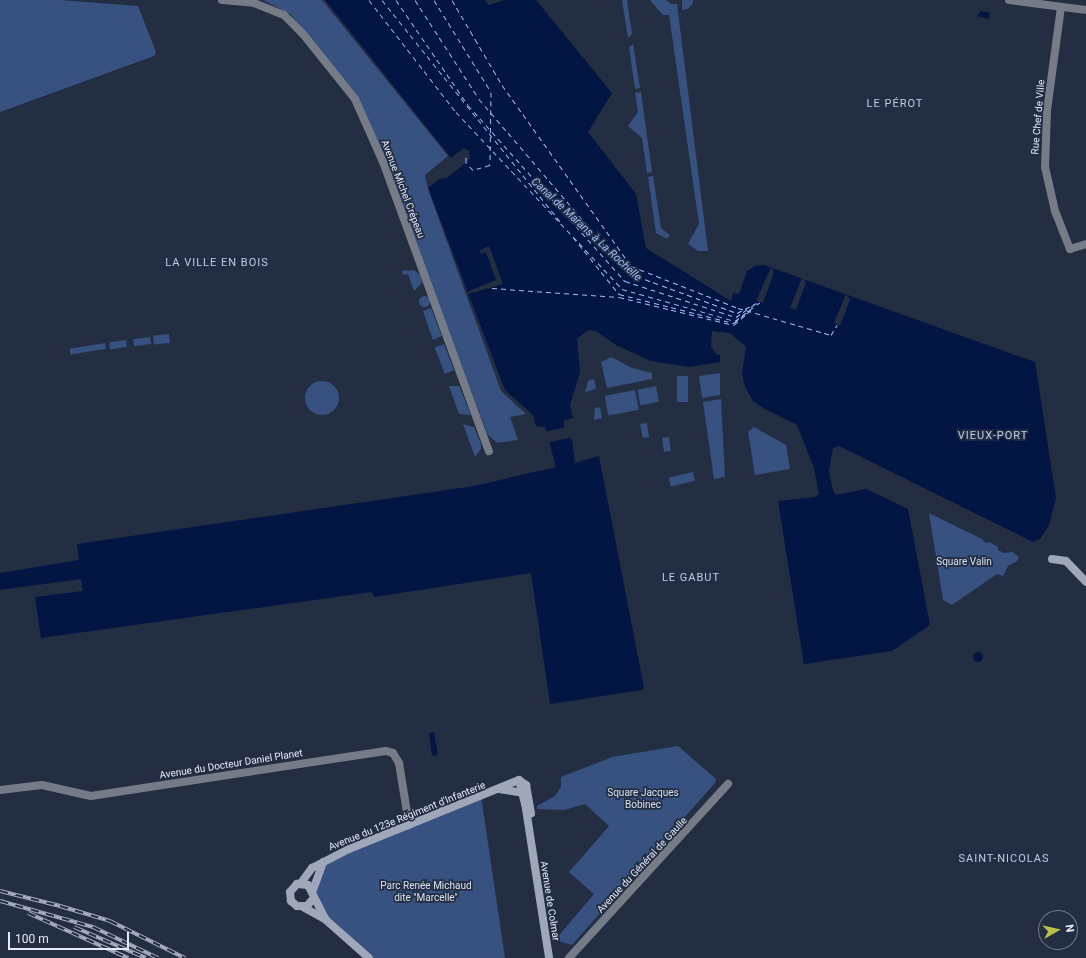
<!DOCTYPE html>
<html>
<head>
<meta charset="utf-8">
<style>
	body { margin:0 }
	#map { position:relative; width:1086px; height:958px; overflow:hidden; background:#232e42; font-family:Roboto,sans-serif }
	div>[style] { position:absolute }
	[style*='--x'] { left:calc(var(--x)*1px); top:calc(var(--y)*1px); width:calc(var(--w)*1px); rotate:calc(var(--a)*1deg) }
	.green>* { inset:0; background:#375181; transform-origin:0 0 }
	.round { border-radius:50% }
	.water>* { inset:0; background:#021543 }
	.pier>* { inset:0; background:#232e42 }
	.ferry>* { height:1px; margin-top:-0.5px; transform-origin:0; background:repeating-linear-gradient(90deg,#9cbffd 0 5px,transparent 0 9px) }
	.tertiary>* { height:8px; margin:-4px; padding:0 4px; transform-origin:4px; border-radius:4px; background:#767c87 }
	.secondary>* { height:8px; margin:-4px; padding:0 4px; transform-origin:4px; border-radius:4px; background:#9ea8b9 }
	.rail>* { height:4px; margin-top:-2px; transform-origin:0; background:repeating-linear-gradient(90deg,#232e42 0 8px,#acb4c4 0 16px); box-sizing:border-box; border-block:1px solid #acb4c4 }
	span { translate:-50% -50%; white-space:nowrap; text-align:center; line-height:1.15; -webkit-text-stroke:3.5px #232e42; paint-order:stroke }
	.street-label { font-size:10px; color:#e5ecf9 }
	.park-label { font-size:10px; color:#d9e2f2 }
	.neighbourhood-label { font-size:11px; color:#bdcbe5; letter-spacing:1px }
	.water-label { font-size:11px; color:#9cbffd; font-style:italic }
	.north { position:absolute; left:1038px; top:910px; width:40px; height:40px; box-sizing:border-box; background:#232e42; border:1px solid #717a8b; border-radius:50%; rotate:82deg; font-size:11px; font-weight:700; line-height:16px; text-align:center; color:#e5ecf9 }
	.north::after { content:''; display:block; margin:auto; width:14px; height:18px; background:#bac045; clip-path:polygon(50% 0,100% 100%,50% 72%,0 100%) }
	.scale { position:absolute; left:8px; top:932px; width:121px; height:18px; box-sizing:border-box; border:2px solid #e5ecf9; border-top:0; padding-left:5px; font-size:12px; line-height:14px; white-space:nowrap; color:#e5ecf9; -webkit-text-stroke:3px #232e42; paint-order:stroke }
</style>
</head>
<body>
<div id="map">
	<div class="green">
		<div style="clip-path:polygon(0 0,60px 0,138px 6px,156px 52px,154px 56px,0 112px)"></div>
		<div style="clip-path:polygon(263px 0,322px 0,448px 156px,425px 175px,428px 189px,501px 391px,526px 414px,510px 417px,518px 440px,497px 443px,488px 435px,405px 217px,388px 165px,356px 94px,290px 14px)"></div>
		<div style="clip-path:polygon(622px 0,627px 0,632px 34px,628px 38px)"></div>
		<div style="clip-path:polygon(650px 0,666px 0,671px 4px,677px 4px,708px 251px,698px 251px,688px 244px,699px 224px,669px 15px,663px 15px)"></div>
		<div style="clip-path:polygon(682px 0,693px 0,693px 3px,688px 9px,682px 10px)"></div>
		<div style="clip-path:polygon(633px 44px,640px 88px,635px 89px,629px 47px)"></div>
		<div style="clip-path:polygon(641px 92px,652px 172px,647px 173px,642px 138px,628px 126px,638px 112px,635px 93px)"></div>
		<div style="clip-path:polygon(653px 176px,661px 228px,670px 235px,667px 239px,656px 233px,648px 177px)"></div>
		<div style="clip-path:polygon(414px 270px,420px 275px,422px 283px,414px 291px,408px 274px,403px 275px,402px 271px)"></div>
		<div class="round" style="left:418.5px;top:295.5px;width:11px;height:11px"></div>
		<div style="clip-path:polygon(431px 308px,442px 336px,433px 340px,423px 311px)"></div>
		<div style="left:169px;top:334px;width:9px;height:16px;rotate:84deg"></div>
		<div style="left:150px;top:337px;width:7px;height:17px;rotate:82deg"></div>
		<div style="left:126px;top:340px;width:7px;height:17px;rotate:82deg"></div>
		<div style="left:105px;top:343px;width:6px;height:36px;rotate:81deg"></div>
		<div style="left:444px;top:344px;width:28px;height:10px;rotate:69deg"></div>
		<div style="clip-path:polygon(611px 357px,632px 368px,652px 373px,652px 379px,607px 388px,601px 362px)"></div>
		<div style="clip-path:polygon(720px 373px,720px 395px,702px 398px,699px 376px)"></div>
		<div style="left:677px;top:376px;width:11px;height:26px"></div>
		<div style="clip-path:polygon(594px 379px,596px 389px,585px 392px,588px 381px)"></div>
		<div class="round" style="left:305px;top:381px;width:34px;height:34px"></div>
		<div style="clip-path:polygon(449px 386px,459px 386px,471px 415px,459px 414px)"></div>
		<div style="left:656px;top:386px;width:16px;height:19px;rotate:79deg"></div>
		<div style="left:635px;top:390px;width:20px;height:31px;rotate:79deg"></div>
		<div style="clip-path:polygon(721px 399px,725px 477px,714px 479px,703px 402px)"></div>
		<div style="clip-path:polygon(600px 407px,602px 418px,594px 420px,595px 408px)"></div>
		<div style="clip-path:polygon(647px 423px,649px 437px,643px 438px,640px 424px)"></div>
		<div style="clip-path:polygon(463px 424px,474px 427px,481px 444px,481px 449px,475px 457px)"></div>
		<div style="clip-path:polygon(754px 427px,786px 445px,790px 469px,755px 475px,748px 432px)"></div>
		<div style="left:669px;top:437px;width:14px;height:7px;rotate:82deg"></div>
		<div style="left:693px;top:472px;width:9px;height:25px;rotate:77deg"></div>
		<div style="clip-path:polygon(929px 513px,982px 539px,986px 543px,989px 542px,998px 547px,998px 550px,1004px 553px,1013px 552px,1019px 557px,1017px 561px,1008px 566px,1003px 576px,997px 574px,952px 605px,943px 600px)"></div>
		<div style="clip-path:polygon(678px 746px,716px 779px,715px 783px,572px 945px,555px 940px,594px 894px,569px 872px,609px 826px,585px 804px,564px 810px,537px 809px,537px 806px,555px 796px,561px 787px,561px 777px,612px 757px)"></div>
		<div style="clip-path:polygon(481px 796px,505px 958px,369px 958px,326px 920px,313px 899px,323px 862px)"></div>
	</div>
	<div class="water">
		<div style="clip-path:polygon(325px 0,485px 0,489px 5px,505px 0,536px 0,612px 93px,588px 132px,636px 194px,646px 248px,731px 301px,733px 293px,739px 294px,747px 271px,755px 266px,764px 265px,1035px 362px,1056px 498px,1049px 525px,1040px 539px,1033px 542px,839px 446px,833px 448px,829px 471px,833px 491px,836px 495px,866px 489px,908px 509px,930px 625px,892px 651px,804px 664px,778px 501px,815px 497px,819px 494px,814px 468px,797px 425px,763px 408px,753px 401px,745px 387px,742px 374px,746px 347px,730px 333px,712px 331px,711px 347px,717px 355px,720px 355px,720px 362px,689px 367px,651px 361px,616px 345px,596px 331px,588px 330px,577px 339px,580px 372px,570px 405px,573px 418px,563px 421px,567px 435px,572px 440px,575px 463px,599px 456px,644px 688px,642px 690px,550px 704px,531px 573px,374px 597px,372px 592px,41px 638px,35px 597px,83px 591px,81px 579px,0 590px,0 573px,79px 560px,77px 544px,474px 486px,556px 467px,545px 427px,536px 426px,533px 415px,505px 390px,430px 193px,429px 187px,440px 179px,447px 178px,470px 159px,469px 151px,464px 148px,451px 158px)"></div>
		<div style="clip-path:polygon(981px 11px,990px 13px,989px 19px,977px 16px)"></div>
		<div class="round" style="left:973px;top:652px;width:10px;height:10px"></div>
		<div style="clip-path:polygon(434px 732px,438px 755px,432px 756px,429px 733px)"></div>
	</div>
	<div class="pier">
		<div style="clip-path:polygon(489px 246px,503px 284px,468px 294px,467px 292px,496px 280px,486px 252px,481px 254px,480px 250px)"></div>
		<div style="clip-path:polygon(771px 267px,774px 272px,763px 303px,756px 301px)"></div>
		<div style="clip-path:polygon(802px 278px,806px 282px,796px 310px,790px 308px)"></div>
		<div style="clip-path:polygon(846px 294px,850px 299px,840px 326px,834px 323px)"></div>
		<div style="clip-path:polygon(567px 427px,572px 437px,547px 443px,544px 432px)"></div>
	</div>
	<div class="ferry">
		<div style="--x:369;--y:0;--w:142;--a:52.2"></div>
		<div style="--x:456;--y:112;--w:243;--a:46.8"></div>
		<div style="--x:622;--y:289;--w:117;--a:15.8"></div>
		<div style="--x:735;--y:321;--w:31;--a:-37"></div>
		<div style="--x:382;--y:0;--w:287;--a:51.2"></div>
		<div style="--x:396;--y:0;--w:127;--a:55.6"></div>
		<div style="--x:468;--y:105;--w:236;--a:48.3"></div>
		<div style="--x:625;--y:281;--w:117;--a:18"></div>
		<div style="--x:736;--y:317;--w:22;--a:-34"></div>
		<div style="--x:415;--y:0;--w:118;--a:57.1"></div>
		<div style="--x:479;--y:99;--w:229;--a:49.4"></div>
		<div style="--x:628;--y:273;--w:116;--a:20.2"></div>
		<div style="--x:737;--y:313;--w:22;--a:-27"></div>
		<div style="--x:434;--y:0;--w:108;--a:58.2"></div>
		<div style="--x:491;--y:92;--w:73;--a:90.8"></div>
		<div style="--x:490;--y:165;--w:18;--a:164"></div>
		<div style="--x:473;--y:170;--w:10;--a:-135"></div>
		<div style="--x:466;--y:163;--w:7;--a:-90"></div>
		<div style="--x:452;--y:0;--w:99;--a:59.5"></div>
		<div style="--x:502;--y:85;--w:222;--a:54.5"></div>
		<div style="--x:631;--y:266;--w:115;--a:21.4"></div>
		<div style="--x:738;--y:308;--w:97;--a:16.2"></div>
		<div style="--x:831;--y:335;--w:12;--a:-59"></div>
		<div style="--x:573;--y:237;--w:73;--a:51.1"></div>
		<div style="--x:619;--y:294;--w:119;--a:14.2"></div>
		<div style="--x:734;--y:323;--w:16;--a:-38"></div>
		<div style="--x:492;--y:288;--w:127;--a:4.1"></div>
		<div style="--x:619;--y:297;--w:118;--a:13.7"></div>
		<div style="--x:734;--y:325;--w:25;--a:-42"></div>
	</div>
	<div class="tertiary">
		<div style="--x:222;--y:0;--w:32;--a:5"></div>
		<div style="--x:254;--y:3;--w:32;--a:22"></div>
		<div style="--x:284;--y:15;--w:27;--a:45"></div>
		<div style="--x:303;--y:34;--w:83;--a:51.3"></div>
		<div style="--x:355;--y:99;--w:69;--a:66"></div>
		<div style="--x:383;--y:162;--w:308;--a:69.9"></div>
		<div style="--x:1009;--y:0;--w:78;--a:7.4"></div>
		<div style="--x:1061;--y:7;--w:105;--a:97.7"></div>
		<div style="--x:1047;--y:111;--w:56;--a:92"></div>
		<div style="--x:1045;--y:167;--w:45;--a:77.2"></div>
		<div style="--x:1055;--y:211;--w:41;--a:68.5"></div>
		<div style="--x:1070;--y:249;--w:17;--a:-17"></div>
		<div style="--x:0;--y:790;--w:42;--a:-6.8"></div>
		<div style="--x:42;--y:785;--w:50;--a:12.7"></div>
		<div style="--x:91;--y:796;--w:298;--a:-8.7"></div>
		<div style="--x:386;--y:751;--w:7;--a:16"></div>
		<div style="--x:393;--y:753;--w:12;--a:59"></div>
		<div style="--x:399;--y:763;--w:63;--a:80.8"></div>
		<div style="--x:569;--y:958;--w:236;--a:-47.6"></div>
	</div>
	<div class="secondary">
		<div style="--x:1052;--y:559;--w:14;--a:8"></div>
		<div style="--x:1066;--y:561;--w:29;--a:46"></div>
		<div style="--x:519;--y:780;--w:30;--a:76"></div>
		<div style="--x:526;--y:809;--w:151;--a:81.2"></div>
		<div style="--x:519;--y:780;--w:9;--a:36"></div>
		<div style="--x:526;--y:785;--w:29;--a:80"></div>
		<div style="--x:499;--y:789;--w:26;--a:9"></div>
		<div style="--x:301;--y:883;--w:19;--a:-54"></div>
		<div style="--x:312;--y:868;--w:42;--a:-27.2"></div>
		<div style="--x:349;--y:849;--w:183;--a:-22.1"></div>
		<div style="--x:313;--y:890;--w:30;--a:-70"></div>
		<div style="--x:313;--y:899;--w:9;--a:131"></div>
		<div style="--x:307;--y:906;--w:10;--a:180"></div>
		<div style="--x:297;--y:906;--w:8;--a:-140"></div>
		<div style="--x:291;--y:901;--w:9;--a:-96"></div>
		<div style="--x:290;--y:892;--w:11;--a:-49"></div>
		<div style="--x:297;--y:884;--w:11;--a:5"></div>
		<div style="--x:308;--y:885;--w:39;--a:63"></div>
		<div style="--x:303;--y:907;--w:26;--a:29"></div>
		<div style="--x:326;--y:920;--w:57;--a:41.5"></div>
	</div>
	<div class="rail">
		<div style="--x:0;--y:891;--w:62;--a:14"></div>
		<div style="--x:60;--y:906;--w:52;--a:16.7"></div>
		<div style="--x:110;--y:921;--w:84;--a:26.3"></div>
		<div style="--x:0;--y:901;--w:97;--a:15.6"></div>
		<div style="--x:93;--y:927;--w:72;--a:25.5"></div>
		<div style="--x:28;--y:913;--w:110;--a:24.2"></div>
		<div style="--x:74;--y:927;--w:78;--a:23.3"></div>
	</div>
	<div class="street-label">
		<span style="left:1038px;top:117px;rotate:-85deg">Rue Chef de Ville</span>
		<span style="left:403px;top:189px;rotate:69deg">Avenue Michel Crépeau</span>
		<span style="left:231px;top:764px;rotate:-9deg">Avenue du Docteur Daniel Planet</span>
		<span style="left:407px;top:816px;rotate:-22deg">Avenue du 123e Régiment d'Infanterie</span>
		<span style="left:642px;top:865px;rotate:-47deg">Avenue du Général de Gaulle</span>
		<span style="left:550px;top:901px;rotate:81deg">Avenue de Colmar</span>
	</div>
	<div class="park-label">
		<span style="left:964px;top:562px">Square Valin</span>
		<span style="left:643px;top:798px">Square Jacques<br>Bobinec</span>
		<span style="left:426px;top:891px">Parc Renée Michaud<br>dite "Marcelle"</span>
	</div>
	<div class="neighbourhood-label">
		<span style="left:895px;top:104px">LE PÉROT</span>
		<span style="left:217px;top:263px">LA VILLE EN BOIS</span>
		<span style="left:993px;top:436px">VIEUX-PORT</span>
		<span style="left:691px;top:578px">LE GABUT</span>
		<span style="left:1004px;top:859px">SAINT-NICOLAS</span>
	</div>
	<div class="water-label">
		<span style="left:586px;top:230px;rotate:43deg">Canal de Marans à La Rochelle</span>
	</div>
	<div class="north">N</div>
	<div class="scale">100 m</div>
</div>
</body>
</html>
